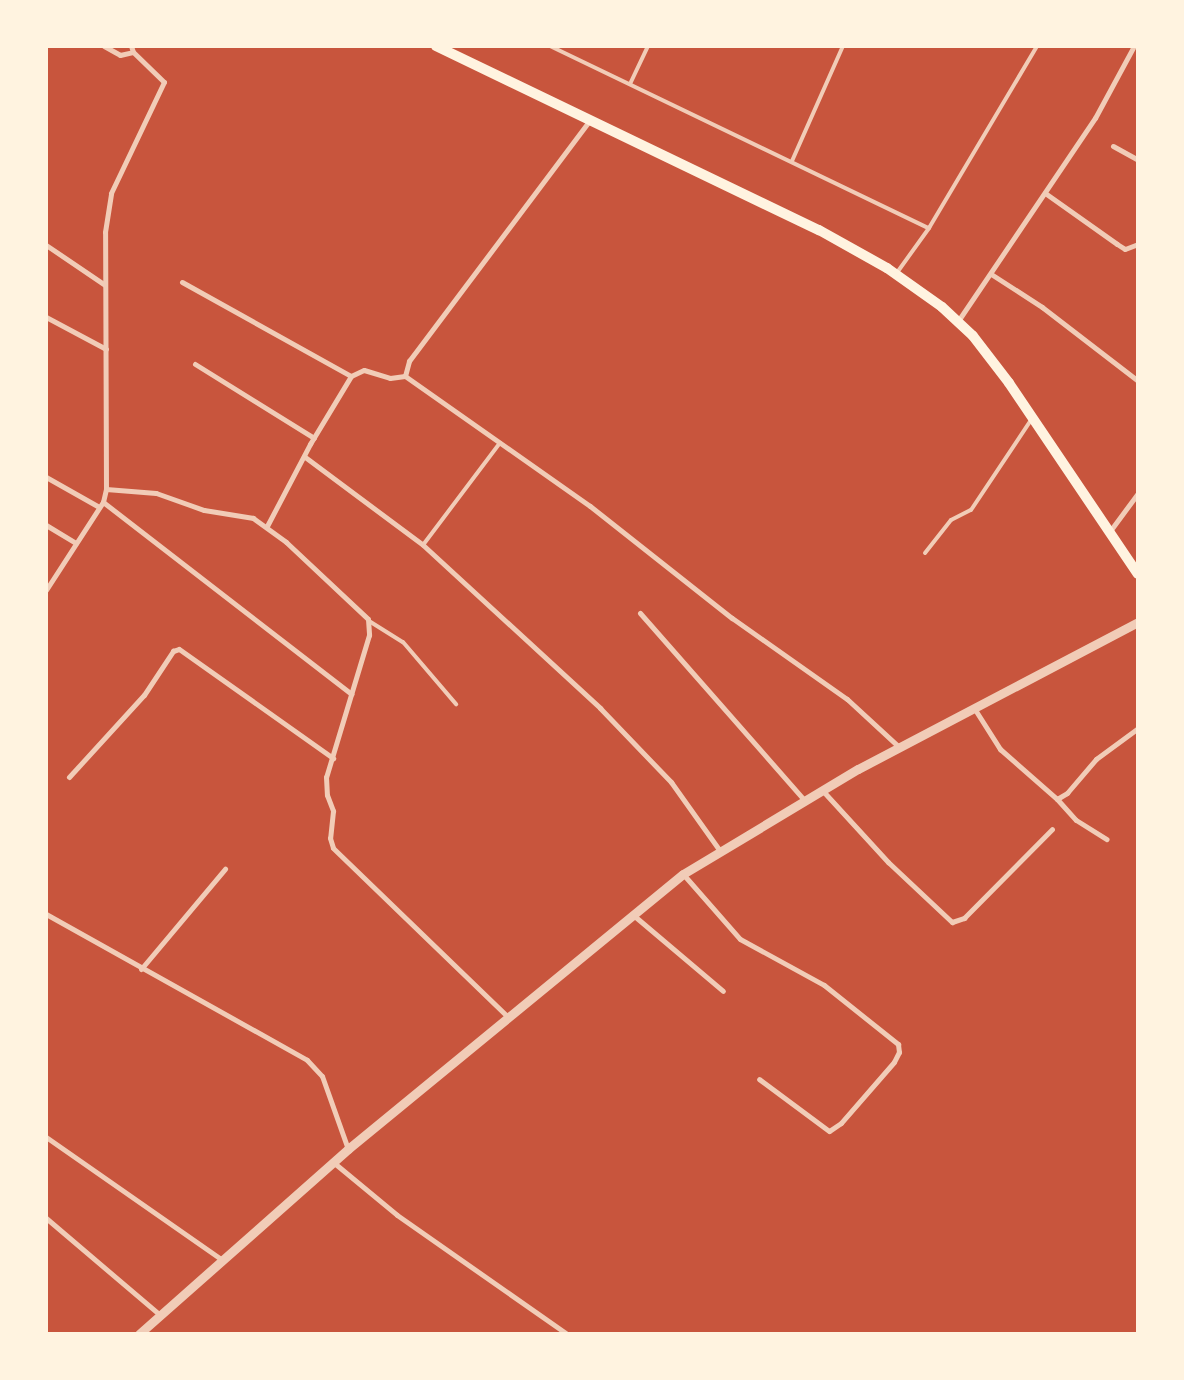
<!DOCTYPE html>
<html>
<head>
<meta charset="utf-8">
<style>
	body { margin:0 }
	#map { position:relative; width:1184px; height:1380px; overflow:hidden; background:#c8553d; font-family:"Golos Text",sans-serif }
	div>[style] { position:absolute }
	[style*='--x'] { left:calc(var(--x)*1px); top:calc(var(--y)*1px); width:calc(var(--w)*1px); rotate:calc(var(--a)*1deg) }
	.service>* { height:4px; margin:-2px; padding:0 2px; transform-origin:2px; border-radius:2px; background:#f1ccb7 }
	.minor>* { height:5px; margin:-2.5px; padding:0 2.5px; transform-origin:2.5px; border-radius:2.5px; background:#f1ccb7 }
	.tertiary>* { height:9px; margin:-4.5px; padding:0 4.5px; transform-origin:4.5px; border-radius:4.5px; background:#f1ccb7 }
	.secondary>* { height:10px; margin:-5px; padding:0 5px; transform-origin:5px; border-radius:5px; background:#fff3e0 }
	span { translate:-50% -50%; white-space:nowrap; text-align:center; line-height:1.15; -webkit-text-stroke:5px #fff3e0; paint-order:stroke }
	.frame { position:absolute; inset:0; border:48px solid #fff3e0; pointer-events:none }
</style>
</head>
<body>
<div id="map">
	<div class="service">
		<div style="--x:550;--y:46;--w:420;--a:25.7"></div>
		<div style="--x:630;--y:84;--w:42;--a:-64.7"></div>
		<div style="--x:792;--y:161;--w:126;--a:-66.1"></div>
		<div style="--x:896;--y:274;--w:57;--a:-54.3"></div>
		<div style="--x:929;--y:228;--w:212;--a:-59.3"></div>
		<div style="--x:423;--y:545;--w:128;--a:-53"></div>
		<div style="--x:925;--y:553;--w:42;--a:-51.8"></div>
		<div style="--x:951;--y:520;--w:22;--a:-27"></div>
		<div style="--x:971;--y:510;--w:108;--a:-56.3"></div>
		<div style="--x:369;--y:621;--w:40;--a:32"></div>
		<div style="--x:403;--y:642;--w:82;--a:49.5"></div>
	</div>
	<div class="minor">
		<div style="--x:104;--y:46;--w:18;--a:29"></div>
		<div style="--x:120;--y:55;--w:13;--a:-13"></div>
		<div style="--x:1113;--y:146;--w:29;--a:29"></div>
		<div style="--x:1045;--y:193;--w:88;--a:35.3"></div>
		<div style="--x:1117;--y:244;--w:9;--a:32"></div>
		<div style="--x:1125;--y:249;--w:14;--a:-21"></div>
		<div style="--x:46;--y:245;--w:71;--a:34.1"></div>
		<div style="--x:991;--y:274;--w:61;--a:32.9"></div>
		<div style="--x:1042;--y:307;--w:121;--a:37.6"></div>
		<div style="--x:182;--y:282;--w:193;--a:29.1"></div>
		<div style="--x:46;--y:317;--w:68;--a:28.1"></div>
		<div style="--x:958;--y:321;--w:245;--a:-56"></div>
		<div style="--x:1095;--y:118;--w:82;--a:-61.6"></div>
		<div style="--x:195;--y:364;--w:140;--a:31.9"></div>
		<div style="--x:405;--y:376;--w:16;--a:-75"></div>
		<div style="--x:409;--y:361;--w:301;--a:-53.1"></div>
		<div style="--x:305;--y:457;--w:147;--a:36.7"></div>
		<div style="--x:423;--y:545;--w:241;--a:42.6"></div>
		<div style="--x:600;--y:708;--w:103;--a:46.2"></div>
		<div style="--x:671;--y:782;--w:85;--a:54.6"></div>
		<div style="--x:46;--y:477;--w:61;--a:29.5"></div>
		<div style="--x:106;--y:489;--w:50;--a:4.6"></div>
		<div style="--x:156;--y:493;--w:51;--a:19.5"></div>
		<div style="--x:204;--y:510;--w:50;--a:9.3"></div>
		<div style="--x:253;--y:518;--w:41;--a:36"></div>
		<div style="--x:286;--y:542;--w:112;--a:43.2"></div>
		<div style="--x:368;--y:619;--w:16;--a:86"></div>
		<div style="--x:369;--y:635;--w:148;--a:106.8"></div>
		<div style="--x:326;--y:777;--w:18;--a:87"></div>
		<div style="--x:327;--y:795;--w:17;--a:69"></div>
		<div style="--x:333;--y:811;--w:27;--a:96"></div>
		<div style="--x:330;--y:838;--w:10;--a:73"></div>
		<div style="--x:333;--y:848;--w:243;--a:44"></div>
		<div style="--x:103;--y:502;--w:314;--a:37.7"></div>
		<div style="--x:46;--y:525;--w:35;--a:31"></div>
		<div style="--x:267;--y:526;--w:93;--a:-62.3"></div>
		<div style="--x:310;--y:444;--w:79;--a:-58.9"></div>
		<div style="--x:351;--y:376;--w:14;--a:-25"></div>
		<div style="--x:364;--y:370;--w:27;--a:17"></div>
		<div style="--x:390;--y:378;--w:15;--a:-8"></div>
		<div style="--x:405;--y:376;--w:226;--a:35.1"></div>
		<div style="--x:590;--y:506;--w:181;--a:38.3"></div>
		<div style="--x:732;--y:618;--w:141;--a:35.2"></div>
		<div style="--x:847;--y:699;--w:71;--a:42.7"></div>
		<div style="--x:1110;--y:531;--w:47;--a:-53.6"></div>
		<div style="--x:46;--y:590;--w:105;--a:-57.1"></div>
		<div style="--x:103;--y:502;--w:13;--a:-77"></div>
		<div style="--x:106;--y:489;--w:257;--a:-90.2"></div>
		<div style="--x:105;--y:232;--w:39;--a:-81"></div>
		<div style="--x:111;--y:193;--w:123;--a:-64.5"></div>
		<div style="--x:164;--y:82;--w:43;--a:-135.9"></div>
		<div style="--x:133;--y:52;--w:6;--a:-108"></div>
		<div style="--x:640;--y:613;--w:249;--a:48.7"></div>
		<div style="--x:974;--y:708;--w:49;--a:57.6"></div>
		<div style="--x:1000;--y:749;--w:76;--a:41.3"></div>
		<div style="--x:1057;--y:799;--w:12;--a:-31"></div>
		<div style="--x:1067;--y:793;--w:45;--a:-49.5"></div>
		<div style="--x:1096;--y:759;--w:52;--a:-36.4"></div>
		<div style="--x:69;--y:777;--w:111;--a:-47.6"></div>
		<div style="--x:144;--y:695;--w:53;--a:-56.6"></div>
		<div style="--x:173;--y:651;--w:6;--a:-18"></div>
		<div style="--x:179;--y:649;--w:189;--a:35.3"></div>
		<div style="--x:822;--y:790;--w:98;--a:47.5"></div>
		<div style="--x:888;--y:862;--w:88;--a:43.2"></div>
		<div style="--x:952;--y:922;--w:13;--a:-18"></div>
		<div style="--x:964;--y:918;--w:125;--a:-45.3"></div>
		<div style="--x:1057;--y:799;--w:28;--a:48"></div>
		<div style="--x:1076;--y:820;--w:36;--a:32"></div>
		<div style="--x:683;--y:874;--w:86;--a:48.8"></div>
		<div style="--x:740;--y:939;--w:96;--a:28.7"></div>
		<div style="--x:824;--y:985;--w:95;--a:38.6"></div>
		<div style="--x:898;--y:1044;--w:8;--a:83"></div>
		<div style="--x:899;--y:1052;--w:11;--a:117"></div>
		<div style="--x:894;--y:1062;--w:81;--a:131"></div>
		<div style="--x:841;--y:1123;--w:14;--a:146"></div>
		<div style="--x:829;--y:1131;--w:87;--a:-143.4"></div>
		<div style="--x:46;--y:914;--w:299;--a:29.2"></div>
		<div style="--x:307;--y:1060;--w:22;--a:47"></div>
		<div style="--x:322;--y:1076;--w:77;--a:70.4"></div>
		<div style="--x:632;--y:914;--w:119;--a:40.2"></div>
		<div style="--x:141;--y:969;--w:131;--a:-50"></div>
		<div style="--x:46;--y:1137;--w:215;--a:34.9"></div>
		<div style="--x:333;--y:1162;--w:83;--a:39.6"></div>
		<div style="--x:397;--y:1215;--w:208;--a:35"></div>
		<div style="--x:46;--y:1218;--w:150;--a:40.4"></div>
	</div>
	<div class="tertiary">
		<div style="--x:139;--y:1334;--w:279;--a:-41.5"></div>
		<div style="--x:348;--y:1149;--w:433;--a:-39.4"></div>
		<div style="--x:683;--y:874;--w:204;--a:-31"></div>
		<div style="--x:858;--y:769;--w:316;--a:-27.7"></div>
	</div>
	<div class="secondary">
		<div style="--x:436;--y:46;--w:425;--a:25.7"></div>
		<div style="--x:819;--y:230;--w:78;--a:29.2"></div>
		<div style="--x:887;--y:268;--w:67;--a:35.3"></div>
		<div style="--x:942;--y:307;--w:42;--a:43.1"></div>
		<div style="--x:973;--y:336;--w:59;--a:52.5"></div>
		<div style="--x:1009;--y:383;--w:230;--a:56"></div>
	</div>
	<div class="frame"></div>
</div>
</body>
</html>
